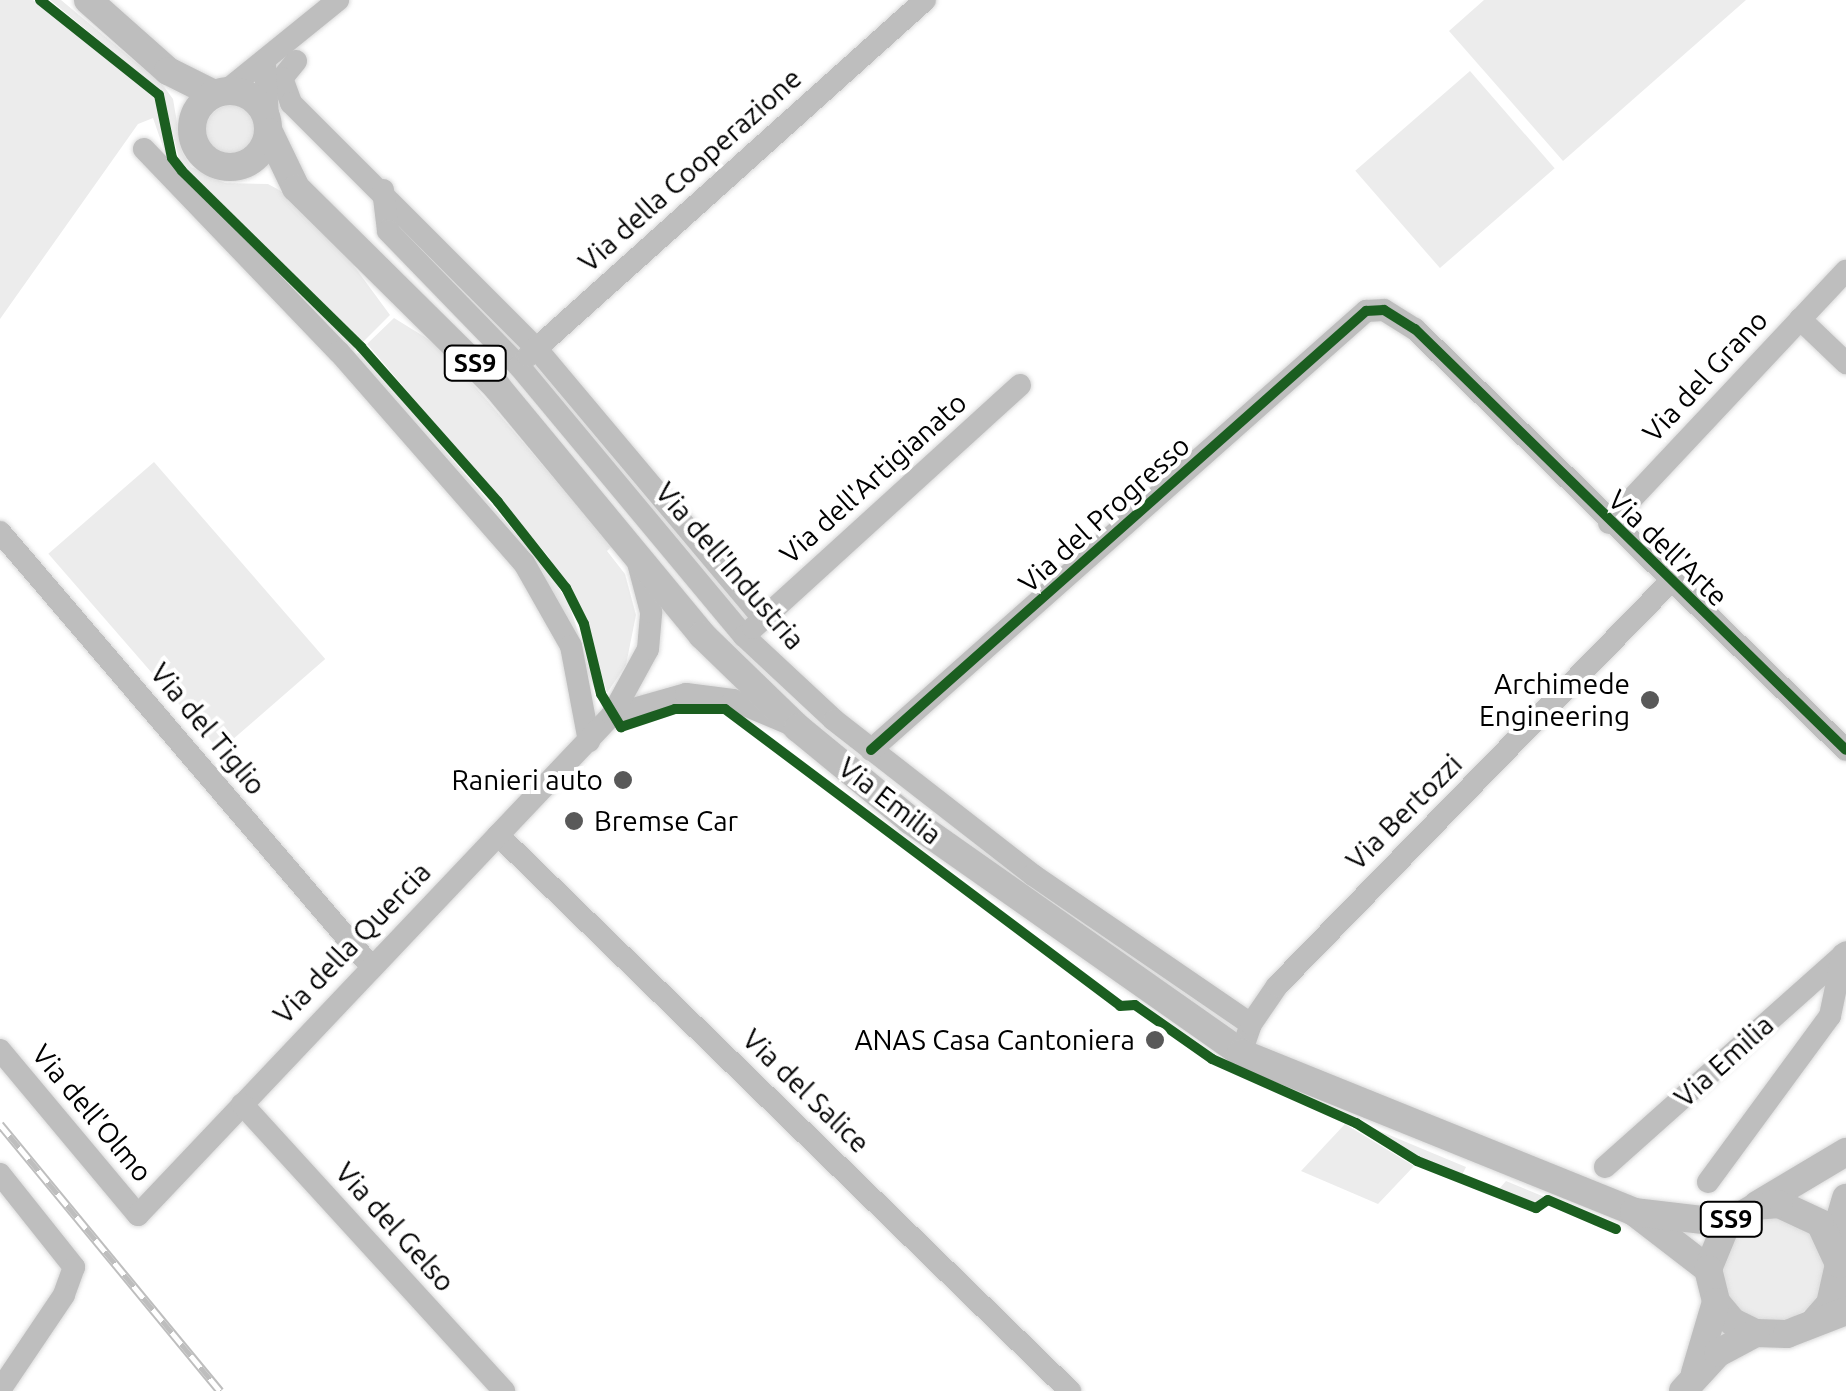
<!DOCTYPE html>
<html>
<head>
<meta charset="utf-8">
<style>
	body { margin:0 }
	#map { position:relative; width:1846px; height:1391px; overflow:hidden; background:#fff; font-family:Ubuntu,sans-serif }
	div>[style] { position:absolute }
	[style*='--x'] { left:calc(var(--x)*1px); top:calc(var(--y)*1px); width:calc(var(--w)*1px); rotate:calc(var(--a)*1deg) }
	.green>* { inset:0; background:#ececec; transform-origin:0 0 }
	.round { border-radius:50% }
	.roads { filter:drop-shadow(0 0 2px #dbdbdb) drop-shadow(0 0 2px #dbdbdb) }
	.minor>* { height:22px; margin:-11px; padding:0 11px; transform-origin:11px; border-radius:11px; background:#bebebe }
	.major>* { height:28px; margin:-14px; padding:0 14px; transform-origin:14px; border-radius:14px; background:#bebebe }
	.major>.ring { margin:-14px; padding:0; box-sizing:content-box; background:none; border:28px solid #bebebe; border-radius:50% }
	.rail>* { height:9px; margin-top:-4.5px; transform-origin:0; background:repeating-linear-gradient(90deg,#fff 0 15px,#bebebe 0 30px); box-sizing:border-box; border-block:2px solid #bebebe }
	.cycleway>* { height:10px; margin:-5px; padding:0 5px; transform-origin:5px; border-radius:5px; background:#1b5e20 }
	.dots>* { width:28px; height:28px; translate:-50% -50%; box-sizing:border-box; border:5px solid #fff; border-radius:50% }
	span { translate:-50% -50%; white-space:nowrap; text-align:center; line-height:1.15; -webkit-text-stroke:8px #fff; paint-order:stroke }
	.shield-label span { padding:2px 8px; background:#fff; border:2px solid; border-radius:8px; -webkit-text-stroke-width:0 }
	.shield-label { font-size:25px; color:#000; font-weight:700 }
	.street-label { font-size:28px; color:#000 }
	.poi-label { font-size:28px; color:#000 }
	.right { translate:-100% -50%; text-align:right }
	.left { translate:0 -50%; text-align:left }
</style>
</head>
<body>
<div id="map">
	<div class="green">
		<div style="clip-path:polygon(0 0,33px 0,157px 100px,173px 168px,356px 347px,353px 351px,170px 167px,153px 118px,138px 124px,0 319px)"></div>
		<div style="clip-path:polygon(50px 0,61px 0,162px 84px,173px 99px,182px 152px,191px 167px,225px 183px,268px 184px,281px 191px,358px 262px,354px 266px,390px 315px,363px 342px,180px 163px,162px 92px)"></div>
		<div style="clip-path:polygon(1484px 0,1746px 0,1563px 161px,1449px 31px)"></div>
		<div style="left:1470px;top:71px;width:129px;height:152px;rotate:49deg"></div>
		<div class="round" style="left:205px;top:105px;width:54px;height:54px"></div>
		<div style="clip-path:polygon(394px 318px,441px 347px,612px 546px,607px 551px,625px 574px,636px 615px,626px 665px,607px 693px,586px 622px,548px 556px,367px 344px)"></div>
		<div style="clip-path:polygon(360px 351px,548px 571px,569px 604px,599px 699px,542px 571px,356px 355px)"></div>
		<div style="left:154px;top:462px;width:261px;height:140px;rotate:49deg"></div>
		<div style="clip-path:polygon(1358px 1122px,1466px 1167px,1462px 1175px,1417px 1158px)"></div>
		<div style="clip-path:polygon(1345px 1124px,1414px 1166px,1378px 1204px,1301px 1171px)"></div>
		<div style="clip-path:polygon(1506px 1181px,1547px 1198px,1536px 1203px,1499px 1189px)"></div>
		<div class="round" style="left:1721px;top:1217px;width:104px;height:104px"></div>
	</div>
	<div class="roads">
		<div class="minor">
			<div style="--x:296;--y:61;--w:22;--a:129"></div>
			<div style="--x:282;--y:78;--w:27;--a:70"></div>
			<div style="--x:291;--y:103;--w:346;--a:45"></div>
			<div style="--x:536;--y:348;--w:354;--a:50"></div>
			<div style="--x:265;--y:64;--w:55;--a:86.9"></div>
			<div style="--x:227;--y:90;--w:143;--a:-39"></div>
			<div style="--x:144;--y:149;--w:281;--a:46.2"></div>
			<div style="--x:339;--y:352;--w:281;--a:48.8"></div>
			<div style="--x:524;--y:563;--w:95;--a:60.5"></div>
			<div style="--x:571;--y:646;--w:97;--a:79.3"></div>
			<div style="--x:383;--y:190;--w:41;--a:83"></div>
			<div style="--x:388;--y:231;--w:188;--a:45.9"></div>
			<div style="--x:519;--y:366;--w:351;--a:50.2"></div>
			<div style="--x:744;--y:636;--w:123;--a:43"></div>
			<div style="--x:834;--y:720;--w:252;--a:37.9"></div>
			<div style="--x:1033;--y:875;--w:264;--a:34.4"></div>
			<div style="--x:1800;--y:319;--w:64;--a:43.7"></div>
			<div style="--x:528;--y:356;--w:533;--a:-41.88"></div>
			<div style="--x:1609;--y:523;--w:346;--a:-46.8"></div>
			<div style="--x:0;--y:532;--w:570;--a:49.49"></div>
			<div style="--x:753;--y:628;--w:361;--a:-42.3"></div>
			<div style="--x:612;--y:715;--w:77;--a:-15.8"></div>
			<div style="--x:686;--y:694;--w:47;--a:7.3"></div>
			<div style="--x:733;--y:700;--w:62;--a:22.8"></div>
			<div style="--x:871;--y:750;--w:662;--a:-41.57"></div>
			<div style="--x:1366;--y:311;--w:18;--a:-3"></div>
			<div style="--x:1384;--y:310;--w:36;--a:32"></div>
			<div style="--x:1415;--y:329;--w:602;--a:44.33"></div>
			<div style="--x:498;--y:835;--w:798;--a:44.19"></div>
			<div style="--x:0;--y:1050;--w:215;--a:50.1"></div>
			<div style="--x:138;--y:1215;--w:689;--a:-46.53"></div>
			<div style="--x:612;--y:715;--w:75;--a:-61.4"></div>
			<div style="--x:648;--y:649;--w:37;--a:-85"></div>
			<div style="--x:651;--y:612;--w:55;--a:-104.8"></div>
			<div style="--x:1241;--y:1053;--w:31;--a:-71"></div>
			<div style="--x:1251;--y:1024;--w:46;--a:-55.6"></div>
			<div style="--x:1277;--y:986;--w:564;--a:-45.79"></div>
			<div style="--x:242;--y:1104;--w:389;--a:47.6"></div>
			<div style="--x:1605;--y:1167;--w:323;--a:-41.7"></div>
			<div style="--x:0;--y:1174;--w:119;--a:51.5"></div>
			<div style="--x:74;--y:1267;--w:30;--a:110"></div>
			<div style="--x:64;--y:1295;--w:115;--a:124"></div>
			<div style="--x:1708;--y:1182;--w:206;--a:-53.7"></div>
			<div style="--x:1830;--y:1016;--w:63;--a:-78.2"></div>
		</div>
		<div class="major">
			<div style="--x:88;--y:0;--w:107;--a:41.6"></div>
			<div style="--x:168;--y:71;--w:51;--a:26.6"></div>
			<div class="ring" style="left:192px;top:91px;width:48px;height:48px"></div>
			<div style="--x:269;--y:132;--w:62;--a:64.3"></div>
			<div style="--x:296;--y:188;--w:283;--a:44.7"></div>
			<div style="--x:497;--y:387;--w:322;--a:50.4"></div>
			<div style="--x:702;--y:635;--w:134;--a:44.1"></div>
			<div style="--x:798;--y:728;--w:145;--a:39.4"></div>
			<div style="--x:910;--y:820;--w:405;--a:35.1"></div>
			<div style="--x:1241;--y:1053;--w:424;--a:22"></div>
			<div style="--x:1634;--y:1212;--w:93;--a:37.6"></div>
			<div style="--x:1757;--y:1205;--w:104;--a:-30.8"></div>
			<div style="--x:1634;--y:1212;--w:94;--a:6.7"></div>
			<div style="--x:1833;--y:1242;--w:46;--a:-73.5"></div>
			<div style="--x:1816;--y:1320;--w:21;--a:-49"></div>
			<div style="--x:1830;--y:1304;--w:41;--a:-77.3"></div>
			<div style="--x:1839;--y:1264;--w:45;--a:-114.9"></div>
			<div style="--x:1820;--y:1223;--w:45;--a:-155.1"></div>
			<div style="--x:1779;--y:1204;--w:22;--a:175"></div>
			<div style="--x:1757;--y:1206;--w:34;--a:150"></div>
			<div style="--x:1727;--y:1223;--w:50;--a:112.4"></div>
			<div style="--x:1708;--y:1269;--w:34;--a:76"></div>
			<div style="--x:1716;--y:1302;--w:26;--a:50"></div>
			<div style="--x:1733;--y:1322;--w:25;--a:26"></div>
			<div style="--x:1756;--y:1333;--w:31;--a:2"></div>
			<div style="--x:1787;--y:1334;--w:63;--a:-21.3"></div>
			<div style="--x:1695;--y:1373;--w:74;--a:-73.5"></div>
			<div style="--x:1683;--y:1391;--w:52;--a:-47.4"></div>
			<div style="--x:1718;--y:1353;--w:43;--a:-27.8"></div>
		</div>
	</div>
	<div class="rail">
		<div style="--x:0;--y:1124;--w:346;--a:50.5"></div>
	</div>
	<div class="cycleway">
		<div style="--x:40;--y:0;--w:152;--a:38.6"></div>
		<div style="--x:159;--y:95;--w:64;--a:78.3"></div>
		<div style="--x:172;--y:158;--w:16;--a:52"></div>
		<div style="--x:182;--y:171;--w:251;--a:44.5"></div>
		<div style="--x:361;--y:347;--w:207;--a:48.5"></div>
		<div style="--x:498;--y:502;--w:110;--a:51.7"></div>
		<div style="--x:566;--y:588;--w:40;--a:63.4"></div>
		<div style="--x:584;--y:624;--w:72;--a:76.3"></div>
		<div style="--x:601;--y:694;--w:39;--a:59"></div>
		<div style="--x:621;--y:727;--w:57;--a:-18.4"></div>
		<div style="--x:675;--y:709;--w:50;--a:0"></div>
		<div style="--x:725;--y:709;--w:494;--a:36.9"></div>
		<div style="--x:1120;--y:1006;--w:15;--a:-4"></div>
		<div style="--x:1135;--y:1005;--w:94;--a:35"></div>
		<div style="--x:1212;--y:1059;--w:158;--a:24"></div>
		<div style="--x:1356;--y:1123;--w:72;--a:31.9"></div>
		<div style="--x:1417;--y:1161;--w:128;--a:21.6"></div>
		<div style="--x:1536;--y:1208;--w:14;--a:-34"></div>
		<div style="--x:1548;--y:1200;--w:74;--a:23.1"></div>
		<div style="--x:871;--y:750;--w:662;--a:-41.57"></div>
		<div style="--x:1366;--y:311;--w:18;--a:-3"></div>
		<div style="--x:1384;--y:310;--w:36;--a:32"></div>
		<div style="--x:1415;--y:329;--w:602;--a:44.33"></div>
	</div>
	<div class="dots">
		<div style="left:1650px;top:700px;background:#595959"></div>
		<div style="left:623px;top:780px;background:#595959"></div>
		<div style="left:574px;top:821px;background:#595959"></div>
		<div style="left:1155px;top:1040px;background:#595959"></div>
	</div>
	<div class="shield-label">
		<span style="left:475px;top:363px">SS9</span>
		<span style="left:1731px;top:1219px">SS9</span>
	</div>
	<div class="street-label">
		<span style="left:690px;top:170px;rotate:-42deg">Via della Cooperazione</span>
		<span style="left:1705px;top:376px;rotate:-47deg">Via del Grano</span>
		<span style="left:873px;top:478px;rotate:-42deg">Via dell'Artigianato</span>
		<span style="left:1104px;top:514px;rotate:-42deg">Via del Progresso</span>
		<span style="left:1668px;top:548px;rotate:44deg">Via dell'Arte</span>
		<span style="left:730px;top:566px;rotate:49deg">Via dell'Industria</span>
		<span style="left:208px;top:729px;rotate:50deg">Via del Tiglio</span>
		<span style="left:890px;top:801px;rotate:38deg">Via Emilia</span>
		<span style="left:1404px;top:812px;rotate:-45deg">Via Bertozzi</span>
		<span style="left:352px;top:943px;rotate:-46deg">Via della Quercia</span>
		<span style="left:1724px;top:1061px;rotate:-42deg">Via Emilia</span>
		<span style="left:806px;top:1091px;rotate:44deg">Via del Salice</span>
		<span style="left:92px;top:1113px;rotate:50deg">Via dell'Olmo</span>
		<span style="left:395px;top:1227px;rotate:48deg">Via del Gelso</span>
	</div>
	<div class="poi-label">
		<span class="right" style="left:1630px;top:700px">Archimede<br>Engineering</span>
		<span class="right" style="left:603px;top:780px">Ranieri auto</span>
		<span class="left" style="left:594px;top:821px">Bremse Car</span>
		<span class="right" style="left:1135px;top:1040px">ANAS Casa Cantoniera</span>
	</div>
</div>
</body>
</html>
